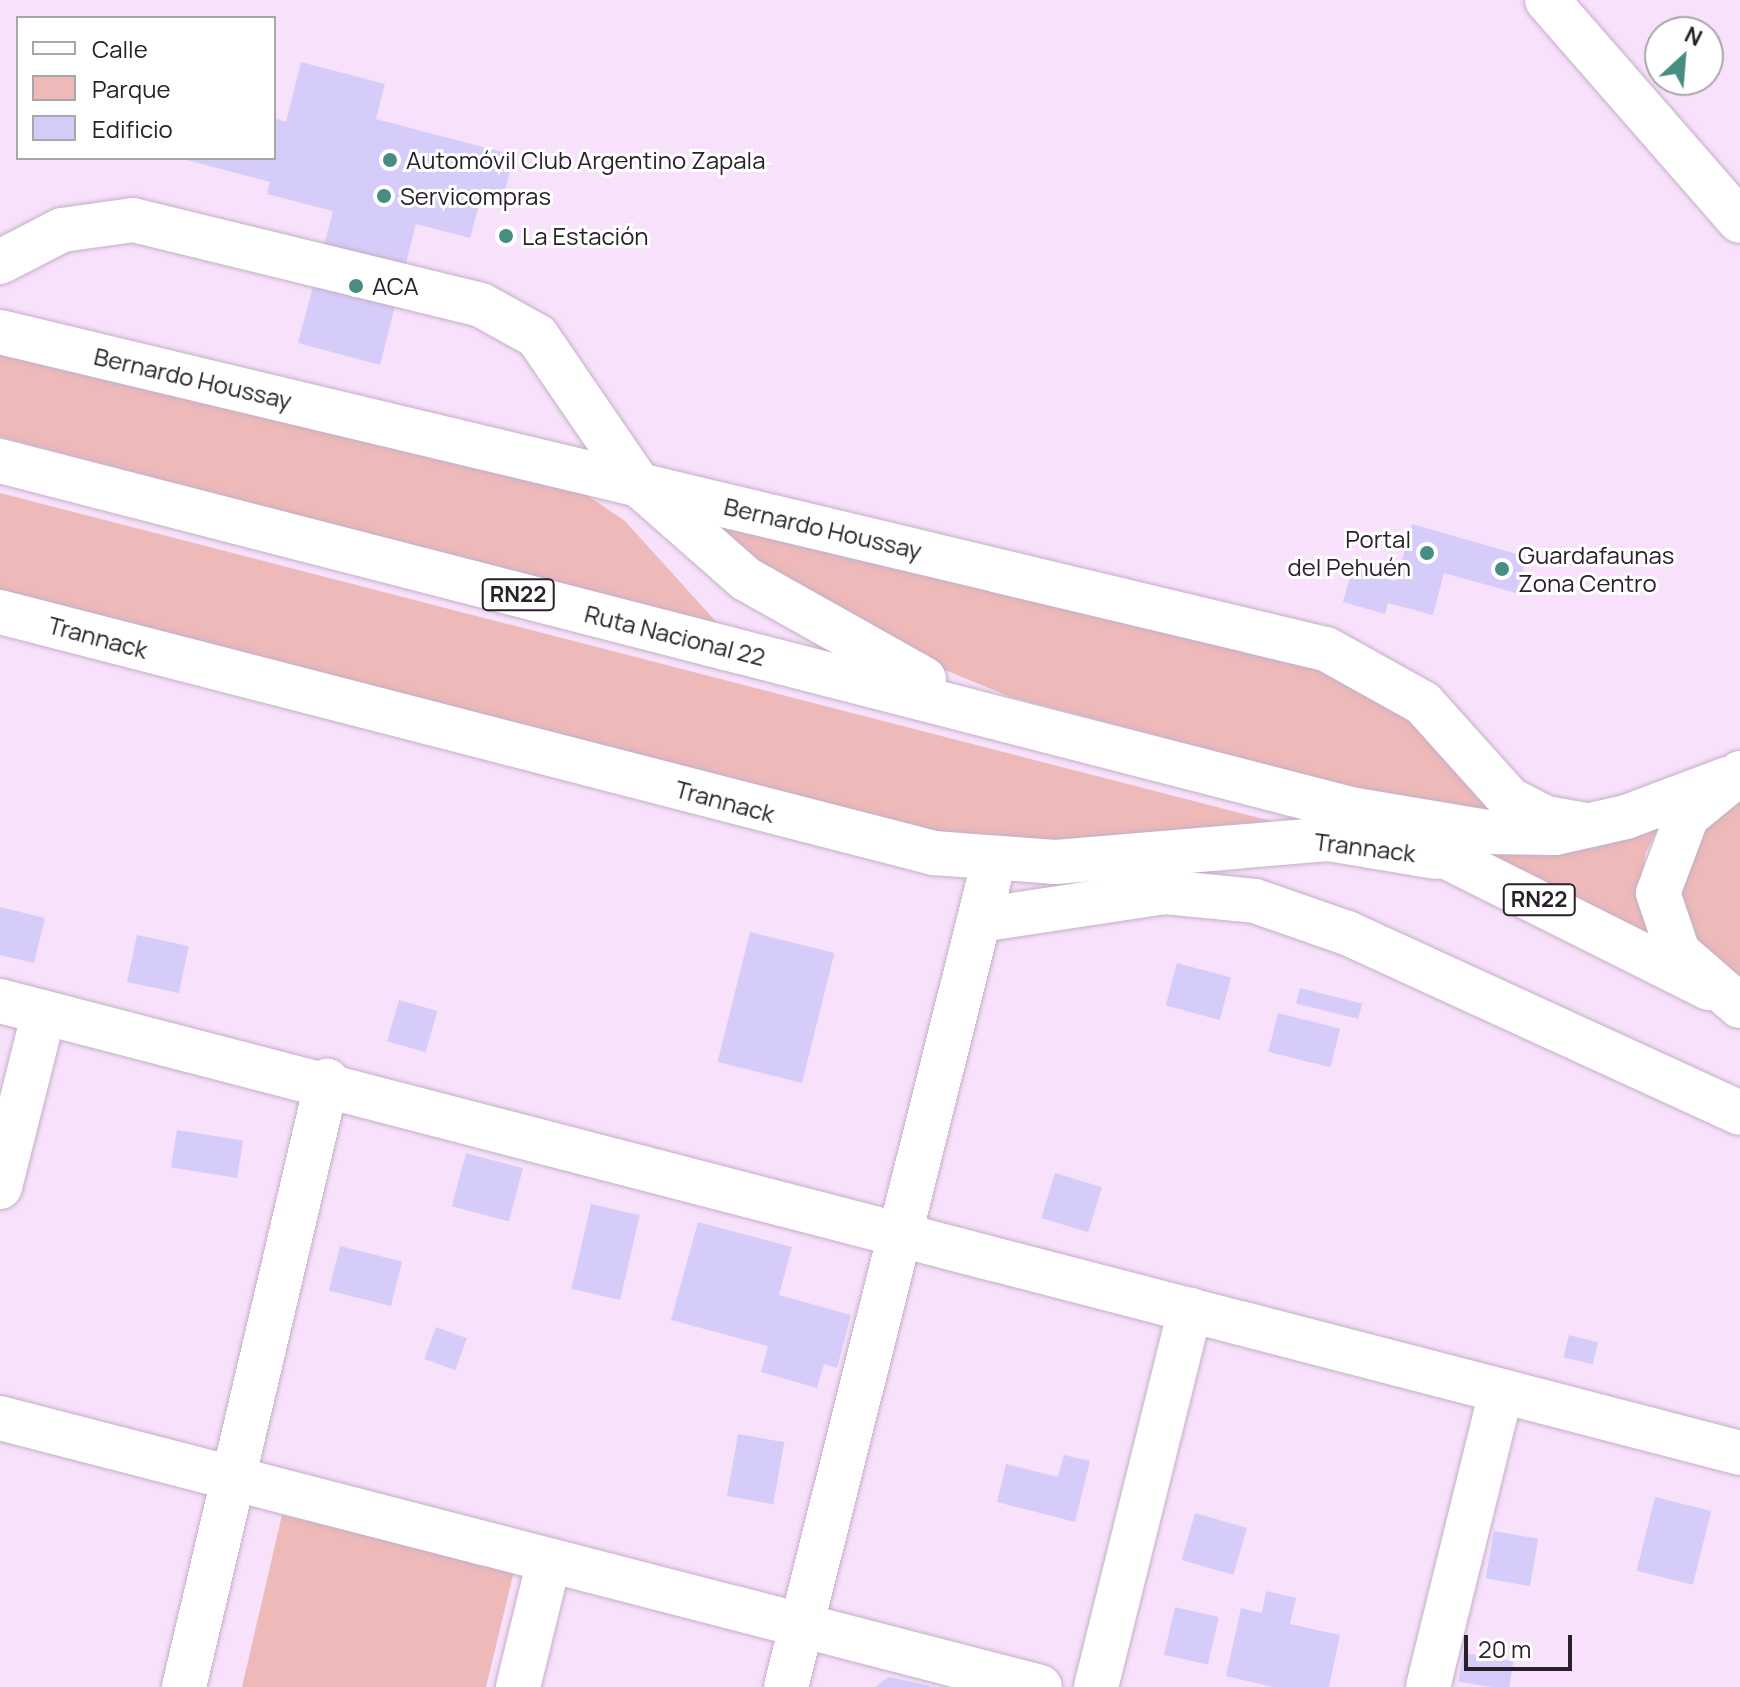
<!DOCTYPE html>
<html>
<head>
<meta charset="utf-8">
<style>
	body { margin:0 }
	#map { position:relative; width:1740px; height:1687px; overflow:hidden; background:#f8e2fb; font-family:Manrope,sans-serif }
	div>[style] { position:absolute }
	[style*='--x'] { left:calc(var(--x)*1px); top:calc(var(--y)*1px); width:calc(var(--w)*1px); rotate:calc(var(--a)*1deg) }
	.green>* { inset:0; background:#edb9b9 }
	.building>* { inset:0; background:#d6ccfa; transform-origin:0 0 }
	.roads { filter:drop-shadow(0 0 2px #c4afc7) drop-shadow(0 0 2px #c4afc7) }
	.minor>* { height:44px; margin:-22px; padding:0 22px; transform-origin:22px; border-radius:22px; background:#fff }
	.major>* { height:44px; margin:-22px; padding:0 22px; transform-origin:22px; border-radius:22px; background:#fff }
	.highway>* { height:44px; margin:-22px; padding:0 22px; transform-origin:22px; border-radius:22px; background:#fff }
	.dots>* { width:22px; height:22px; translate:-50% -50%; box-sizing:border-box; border:4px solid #fff; border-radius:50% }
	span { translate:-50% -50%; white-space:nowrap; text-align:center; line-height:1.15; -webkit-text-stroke:6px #fff; paint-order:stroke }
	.shield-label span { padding:2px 6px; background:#fff; border:2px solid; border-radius:6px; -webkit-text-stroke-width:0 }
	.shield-label { font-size:22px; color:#29212a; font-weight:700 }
	.poi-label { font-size:24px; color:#29212a }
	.left { translate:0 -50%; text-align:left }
	.right { translate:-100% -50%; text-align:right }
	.street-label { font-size:24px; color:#29212a }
	.legend { position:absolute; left:16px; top:16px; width:260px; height:144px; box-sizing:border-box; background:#fff; border:2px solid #a9a6aa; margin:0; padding:10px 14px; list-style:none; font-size:24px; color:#29212a }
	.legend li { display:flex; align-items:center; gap:16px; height:40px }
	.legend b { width:40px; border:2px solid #a9a6aa }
	.north { position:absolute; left:1644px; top:16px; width:80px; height:80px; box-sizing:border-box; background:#fff; border:2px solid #a9a6aa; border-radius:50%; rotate:26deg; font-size:22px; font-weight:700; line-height:32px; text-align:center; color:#29212a }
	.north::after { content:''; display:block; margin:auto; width:28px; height:36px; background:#488d82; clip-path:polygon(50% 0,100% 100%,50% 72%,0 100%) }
	.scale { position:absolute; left:1464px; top:1635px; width:108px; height:36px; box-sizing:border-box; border:4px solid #29212a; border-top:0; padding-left:10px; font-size:24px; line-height:28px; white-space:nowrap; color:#29212a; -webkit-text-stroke:6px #fff; paint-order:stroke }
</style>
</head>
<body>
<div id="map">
	<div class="green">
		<div style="clip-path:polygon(0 352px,581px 491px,625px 521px,720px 626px,0 437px)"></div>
		<div style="clip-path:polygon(0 493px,1294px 827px,1062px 848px,918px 832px,0 594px)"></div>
		<div style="clip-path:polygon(701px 518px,1284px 655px,1397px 703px,1501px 812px,1439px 810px,1010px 697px,895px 649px,785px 587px)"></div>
		<div style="clip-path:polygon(1740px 792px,1740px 987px,1720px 975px,1682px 920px,1680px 900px,1696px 835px)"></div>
		<div style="clip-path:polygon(1666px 812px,1646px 852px,1639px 892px,1655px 949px,1545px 881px,1453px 836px)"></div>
		<div style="clip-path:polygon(282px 1515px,514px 1571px,486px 1687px,242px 1687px)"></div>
	</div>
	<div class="building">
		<div style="clip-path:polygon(301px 62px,385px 84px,376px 119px,514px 155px,502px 203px,481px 198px,470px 238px,416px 224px,380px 365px,298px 343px,333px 211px,267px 194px,270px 182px,183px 159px,274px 158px,274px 118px,286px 122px)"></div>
		<div style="clip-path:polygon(1412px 524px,1527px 557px,1516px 593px,1444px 573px,1433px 615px,1388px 603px,1385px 614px,1343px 602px,1352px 570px,1396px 581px)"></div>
		<div style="clip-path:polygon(0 907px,45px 918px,34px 963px,0 955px)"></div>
		<div style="left:750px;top:932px;width:87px;height:134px;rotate:14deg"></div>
		<div style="left:137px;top:935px;width:53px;height:48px;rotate:12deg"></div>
		<div style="left:1177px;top:963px;width:56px;height:44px;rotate:15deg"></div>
		<div style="left:1300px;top:988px;width:64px;height:16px;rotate:14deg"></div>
		<div style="left:399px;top:1000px;width:40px;height:43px;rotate:16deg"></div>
		<div style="left:1278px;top:1013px;width:64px;height:40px;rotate:14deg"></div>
		<div style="left:177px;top:1130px;width:67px;height:38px;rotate:9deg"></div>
		<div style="left:466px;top:1153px;width:59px;height:55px;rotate:15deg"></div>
		<div style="left:1055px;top:1173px;width:49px;height:47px;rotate:17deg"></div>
		<div style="left:591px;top:1204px;width:50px;height:87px;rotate:13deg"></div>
		<div style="clip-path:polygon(698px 1222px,792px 1247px,779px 1295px,851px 1315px,837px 1368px,824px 1364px,817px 1388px,761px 1372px,768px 1346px,671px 1320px)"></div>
		<div style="left:340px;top:1246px;width:64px;height:46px;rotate:14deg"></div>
		<div style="left:436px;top:1327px;width:33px;height:34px;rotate:20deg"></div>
		<div style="left:1569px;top:1335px;width:30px;height:23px;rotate:14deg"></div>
		<div style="left:738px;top:1434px;width:47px;height:63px;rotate:10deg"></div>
		<div style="clip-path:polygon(1064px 1455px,1090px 1461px,1075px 1522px,997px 1502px,1006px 1464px,1058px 1477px)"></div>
		<div style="left:1655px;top:1497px;width:58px;height:76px;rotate:14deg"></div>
		<div style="left:1195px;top:1513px;width:54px;height:49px;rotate:16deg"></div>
		<div style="left:1494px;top:1531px;width:45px;height:48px;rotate:10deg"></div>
		<div style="clip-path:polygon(1266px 1591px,1296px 1598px,1290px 1624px,1340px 1635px,1329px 1687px,1273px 1687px,1226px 1676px,1241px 1608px,1262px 1613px)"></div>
		<div style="left:1175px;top:1607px;width:45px;height:49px;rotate:13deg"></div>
		<div style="left:1463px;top:1653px;width:51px;height:29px;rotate:9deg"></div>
		<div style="clip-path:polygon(889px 1677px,930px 1686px,930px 1687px,875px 1687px)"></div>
	</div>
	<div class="roads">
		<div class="minor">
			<div style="--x:0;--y:262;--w:70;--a:-27.3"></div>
			<div style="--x:62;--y:230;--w:72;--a:-8"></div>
			<div style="--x:133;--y:220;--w:358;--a:13.7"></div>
			<div style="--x:481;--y:305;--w:64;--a:29"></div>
			<div style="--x:537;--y:336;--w:181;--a:55.6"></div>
			<div style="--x:0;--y:332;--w:1363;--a:13.45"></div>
			<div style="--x:1326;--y:649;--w:111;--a:29.1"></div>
			<div style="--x:1423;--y:703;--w:129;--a:48.1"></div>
			<div style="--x:1509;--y:799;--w:42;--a:27.2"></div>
			<div style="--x:1546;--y:818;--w:40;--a:10"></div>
			<div style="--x:0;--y:612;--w:965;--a:14.47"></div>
			<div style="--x:934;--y:853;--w:122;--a:4.2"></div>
			<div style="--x:1056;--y:862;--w:273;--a:-4.8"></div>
			<div style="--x:1328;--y:839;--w:109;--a:9.5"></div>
			<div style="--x:980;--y:920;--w:187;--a:-8.6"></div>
			<div style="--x:1165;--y:892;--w:90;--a:5.7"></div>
			<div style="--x:1255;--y:901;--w:97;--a:19.2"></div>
			<div style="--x:1347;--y:933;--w:432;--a:24.6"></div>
			<div style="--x:0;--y:1001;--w:1798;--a:14.56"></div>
			<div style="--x:0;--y:1187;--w:180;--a:-75.9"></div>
			<div style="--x:0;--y:1418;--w:1074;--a:14.5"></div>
			<div style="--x:184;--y:1687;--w:623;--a:-76.72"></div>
			<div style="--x:518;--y:1687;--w:130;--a:-76.2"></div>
			<div style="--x:786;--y:1687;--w:853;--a:-75.88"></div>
			<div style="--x:1096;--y:1687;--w:389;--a:-76"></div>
			<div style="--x:1428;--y:1687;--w:305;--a:-76.1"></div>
		</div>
		<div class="major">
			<div style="--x:0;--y:461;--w:1394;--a:14.45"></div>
			<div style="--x:1350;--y:809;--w:139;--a:9.5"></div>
			<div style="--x:1487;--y:832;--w:68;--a:0.8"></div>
			<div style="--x:1555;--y:833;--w:73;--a:-12.7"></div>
			<div style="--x:1626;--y:817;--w:108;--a:-20.6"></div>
			<div style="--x:639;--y:485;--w:142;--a:41.3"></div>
			<div style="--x:746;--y:579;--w:204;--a:29.3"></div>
			<div style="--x:1395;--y:831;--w:351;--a:26.6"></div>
		</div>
		<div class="highway">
			<div style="--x:1547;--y:0;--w:293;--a:48.9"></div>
			<div style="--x:1740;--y:773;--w:68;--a:140.9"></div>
			<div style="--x:1687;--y:816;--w:82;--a:110.6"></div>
			<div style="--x:1658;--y:893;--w:62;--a:71.3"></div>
			<div style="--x:1678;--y:952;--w:82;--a:41.1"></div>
		</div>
	</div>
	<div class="dots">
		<div style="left:390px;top:160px;background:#488d82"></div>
		<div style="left:384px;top:196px;background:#488d82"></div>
		<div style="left:506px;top:236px;background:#488d82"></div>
		<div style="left:356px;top:286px;background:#488d82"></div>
		<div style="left:1427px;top:553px;background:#488d82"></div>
		<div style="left:1502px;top:569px;background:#488d82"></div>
	</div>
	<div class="shield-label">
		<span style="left:518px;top:595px">RN22</span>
		<span style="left:1539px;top:900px">RN22</span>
	</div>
	<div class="poi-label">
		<span class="left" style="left:406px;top:160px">Automóvil Club Argentino Zapala</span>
		<span class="left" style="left:400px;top:196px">Servicompras</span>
		<span class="left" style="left:522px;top:236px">La Estación</span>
		<span class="left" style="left:372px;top:286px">ACA</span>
		<span class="right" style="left:1411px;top:553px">Portal<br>del Pehuén</span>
		<span class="left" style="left:1518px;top:569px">Guardafaunas<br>Zona Centro</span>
	</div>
	<div class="street-label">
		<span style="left:193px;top:378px;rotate:13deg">Bernardo Houssay</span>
		<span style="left:823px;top:528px;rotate:13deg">Bernardo Houssay</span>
		<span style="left:675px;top:635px;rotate:14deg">Ruta Nacional 22</span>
		<span style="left:98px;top:637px;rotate:15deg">Trannack</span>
		<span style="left:725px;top:801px;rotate:15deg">Trannack</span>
		<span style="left:1365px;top:847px;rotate:7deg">Trannack</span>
	</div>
	<ul class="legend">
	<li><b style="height:10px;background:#fff"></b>Calle</li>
	<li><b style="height:22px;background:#edb9b9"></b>Parque</li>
	<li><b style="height:22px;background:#d6ccfa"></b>Edificio</li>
	</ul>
	<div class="north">N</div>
	<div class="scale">20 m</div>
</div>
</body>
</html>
